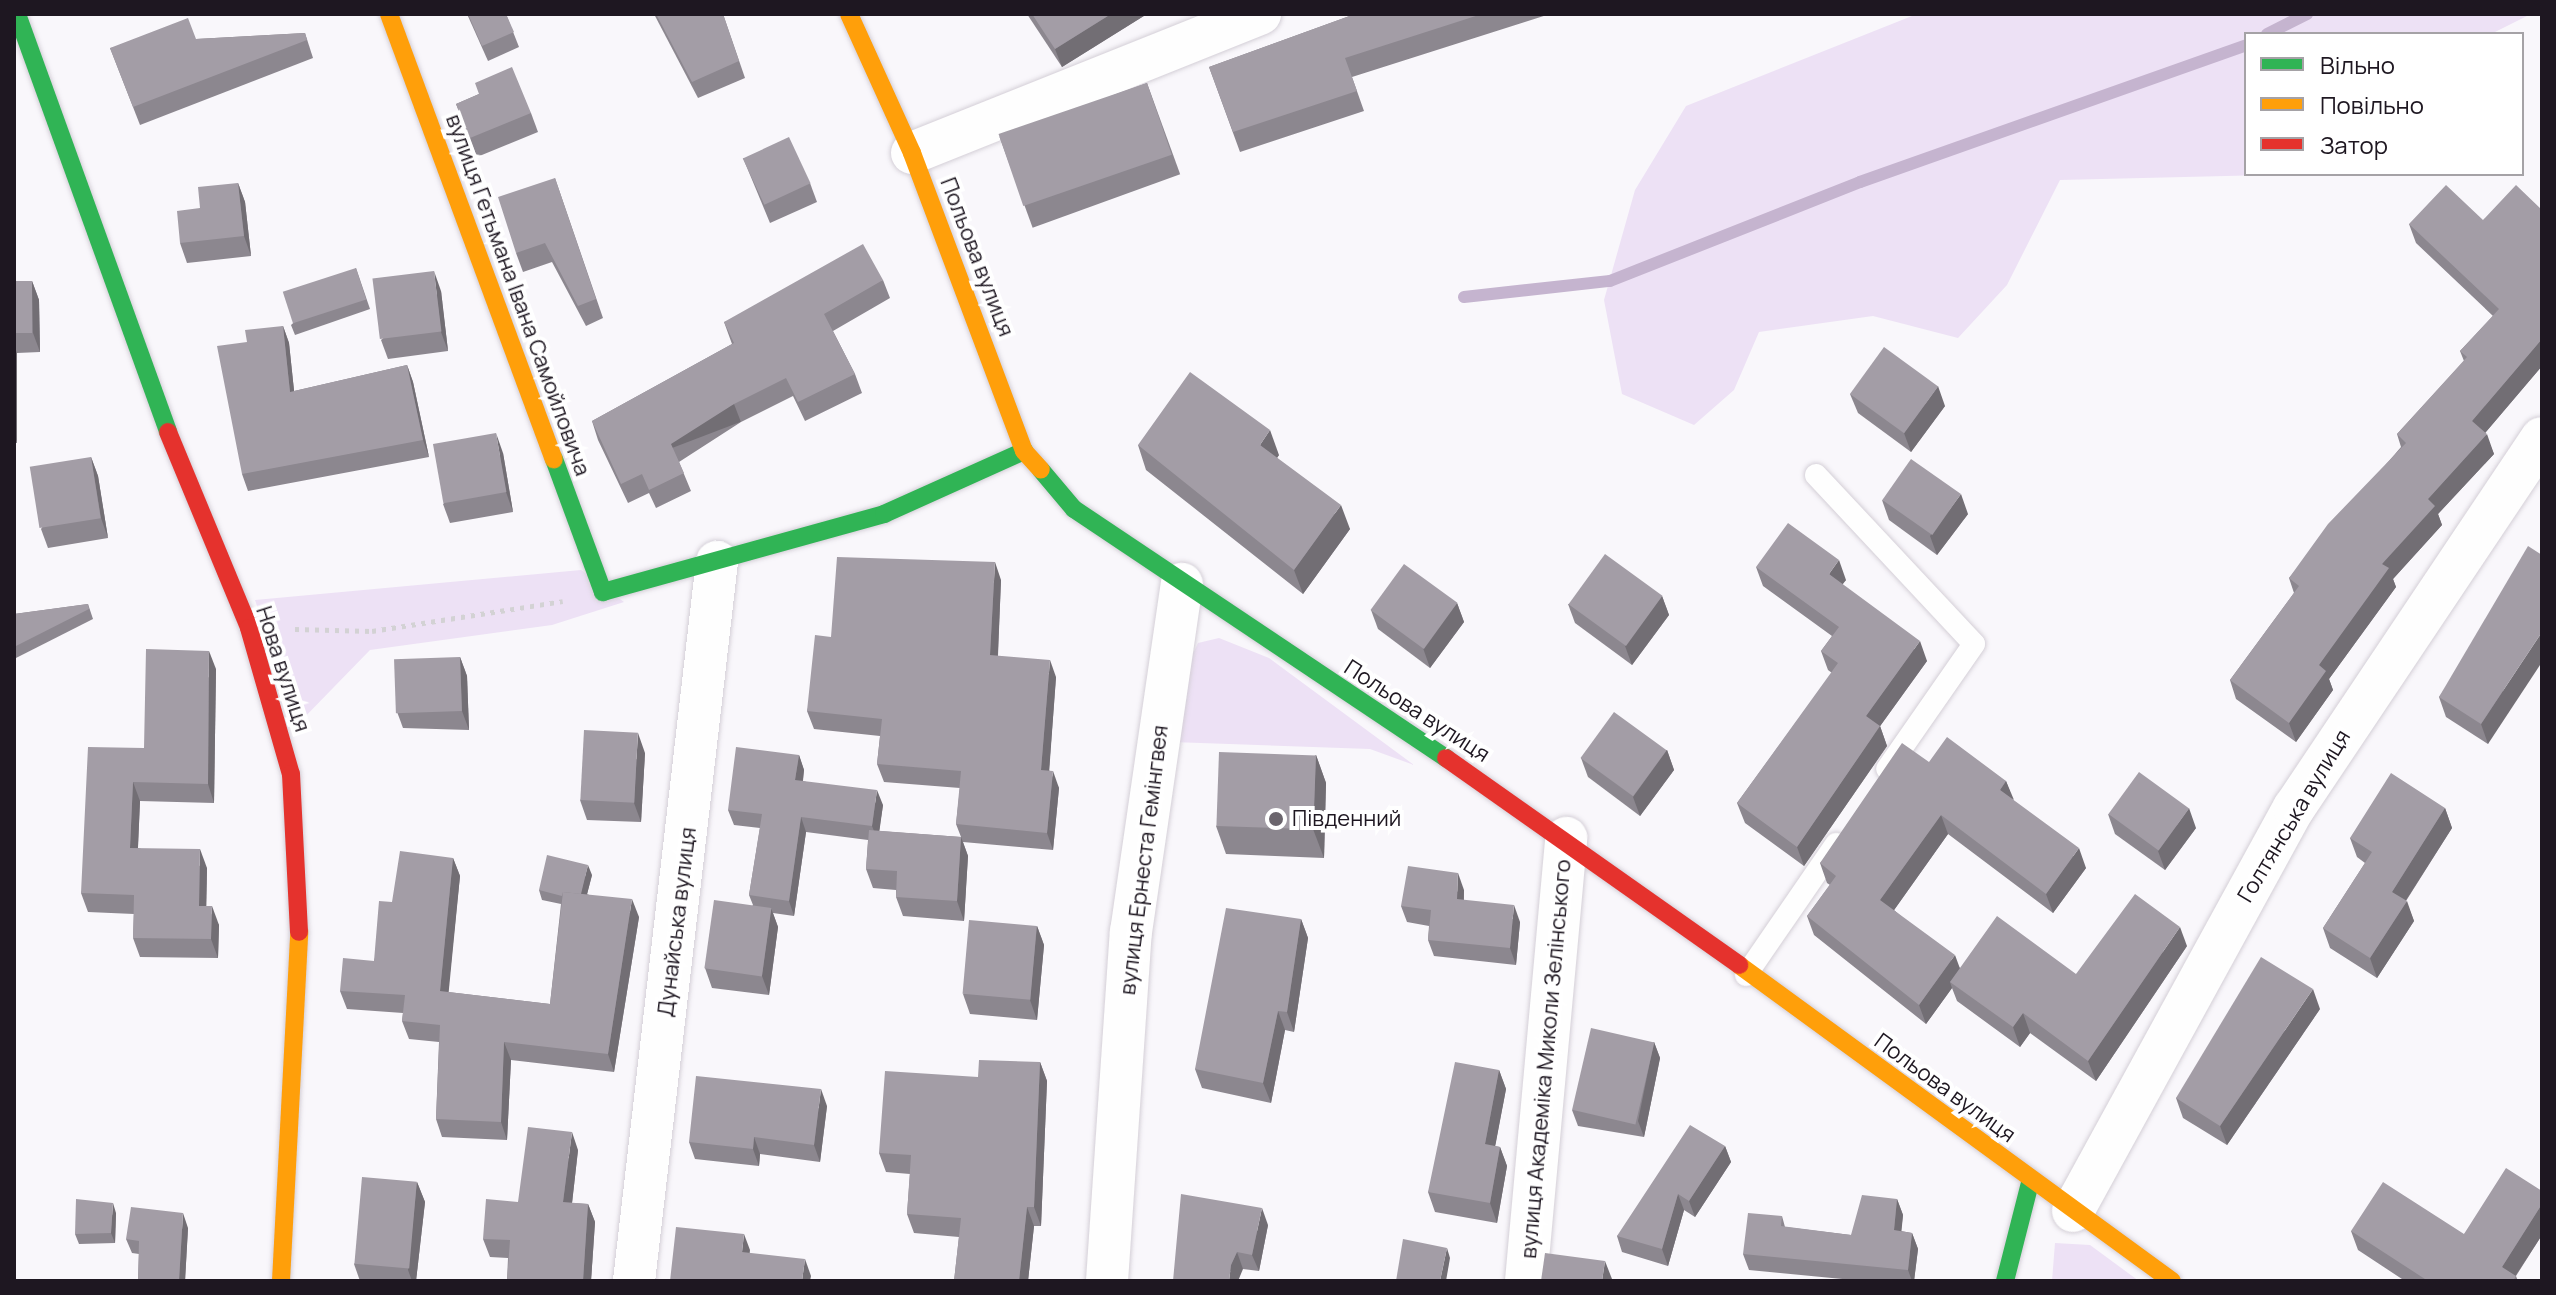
<!DOCTYPE html>
<html>
<head>
<meta charset="utf-8">
<style>
	body { margin:0 }
	#map { position:relative; width:2556px; height:1295px; overflow:hidden; background:#f9f7fb; font-family:Manrope,sans-serif }
	div>[style] { position:absolute }
	[style*='--x'] { left:calc(var(--x)*1px); top:calc(var(--y)*1px); width:calc(var(--w)*1px); rotate:calc(var(--a)*1deg) }
	.green>* { inset:0; background:#ede1f5 }
	.stream>* { height:12px; margin:-6px; padding:0 6px; transform-origin:6px; border-radius:6px; background:#c5b4cf }
	.path>* { height:5px; margin-top:-2.5px; transform-origin:0; background:repeating-linear-gradient(90deg,#d3d2d4 0 4px,transparent 0 10px) }
	.roads { filter:drop-shadow(0 0 2px #d4cfd7) drop-shadow(0 0 2px #d4cfd7) }
	.lane>* { height:22px; margin:-11px; padding:0 11px; transform-origin:11px; border-radius:11px; background:#fefefe }
	.street>* { height:42px; margin:-21px; padding:0 21px; transform-origin:21px; border-radius:21px; background:#fefefe }
	.fast>* { height:18px; margin:-9px; padding:0 9px; transform-origin:9px; border-radius:9px; background:#30b455 }
	.slow>* { height:18px; margin:-9px; padding:0 9px; transform-origin:9px; border-radius:9px; background:#ff9f0a }
	.jam>* { height:18px; margin:-9px; padding:0 9px; transform-origin:9px; border-radius:9px; background:#e5322d }
	.wall>* { inset:0; background:#8c878f; transform-origin:0 0 }
	.shaded-wall>* { inset:0; background:#726e74; transform-origin:0 0 }
	.building>* { inset:0; background:#a39da6; transform-origin:0 0 }
	.dots>* { width:22px; height:22px; translate:-50% -50%; box-sizing:border-box; border:4px solid #fff; border-radius:50% }
	span { translate:-50% -50%; white-space:nowrap; text-align:center; line-height:1.15; -webkit-text-stroke:8px #fff; paint-order:stroke }
	.street-label { font-size:22px; color:#1e1721 }
	.poi-label { font-size:22px; color:#1e1721 }
	.left { translate:0 -50%; text-align:left }
	.frame { position:absolute; inset:0; border:16px solid #1e1721; pointer-events:none }
	.legend { position:absolute; left:2244px; top:32px; width:280px; height:144px; box-sizing:border-box; background:#fff; border:2px solid #a5a2a6; margin:0; padding:10px 14px; list-style:none; font-size:24px; color:#1e1721 }
	.legend li { display:flex; align-items:center; gap:16px; height:40px }
	.legend b { width:40px; border:2px solid #a5a2a6 }
</style>
</head>
<body>
<div id="map">
	<div class="green">
		<div style="clip-path:polygon(1917px 14px,2531px 14px,2491px 34px,2246px 34px,2246px 174px,2310px 174px,2060px 180px,2007px 285px,1958px 338px,1873px 316px,1759px 332px,1734px 390px,1694px 425px,1622px 394px,1604px 300px,1635px 190px,1686px 106px)"></div>
		<div style="clip-path:polygon(581px 570px,624px 602px,552px 625px,370px 650px,297px 725px,255px 600px)"></div>
		<div style="clip-path:polygon(1219px 638px,1269px 658px,1414px 765px,1370px 749px,1172px 742px,1188px 664px,1198px 643px)"></div>
		<div style="clip-path:polygon(2055px 1243px,2090px 1245px,2139px 1281px,2052px 1281px)"></div>
	</div>
	<div class="stream">
		<div style="--x:2267;--y:34;--w:45;--a:-26.6"></div>
		<div style="--x:1464;--y:297;--w:147;--a:-6.3"></div>
		<div style="--x:1610;--y:281;--w:269;--a:-21.6"></div>
		<div style="--x:1860;--y:182;--w:410;--a:-19.5"></div>
	</div>
	<div class="path">
		<div style="--x:295;--y:629;--w:77;--a:1.5"></div>
		<div style="--x:372;--y:631;--w:193;--a:-8.9"></div>
	</div>
	<div class="roads">
		<div class="lane">
			<div style="--x:1816;--y:475;--w:231;--a:46.9"></div>
			<div style="--x:1974;--y:644;--w:152;--a:124.8"></div>
			<div style="--x:1746;--y:975;--w:159;--a:-55.5"></div>
		</div>
		<div class="street">
			<div style="--x:912;--y:153;--w:375;--a:-21.8"></div>
			<div style="--x:2073;--y:1211;--w:460;--a:-61.3"></div>
			<div style="--x:2294;--y:808;--w:445;--a:-56.2"></div>
			<div style="--x:634;--y:1281;--w:724;--a:-83.42"></div>
			<div style="--x:1107;--y:1281;--w:350;--a:-86.1"></div>
			<div style="--x:1131;--y:932;--w:352;--a:-81.7"></div>
			<div style="--x:1526;--y:1281;--w:445;--a:-84.8"></div>
		</div>
		<div class="fast">
			<div style="--x:17;--y:14;--w:444;--a:70.1"></div>
			<div style="--x:554;--y:459;--w:142;--a:69.8"></div>
			<div style="--x:603;--y:592;--w:292;--a:-15.5"></div>
			<div style="--x:884;--y:514;--w:154;--a:-24.2"></div>
			<div style="--x:1041;--y:470;--w:51;--a:49.8"></div>
			<div style="--x:1074;--y:509;--w:448;--a:33.8"></div>
			<div style="--x:2005;--y:1281;--w:105;--a:-75.7"></div>
		</div>
		<div class="slow">
			<div style="--x:389;--y:14;--w:475;--a:69.7"></div>
			<div style="--x:849;--y:14;--w:153;--a:65.6"></div>
			<div style="--x:912;--y:153;--w:318;--a:69.4"></div>
			<div style="--x:1024;--y:451;--w:25;--a:48"></div>
			<div style="--x:1739;--y:965;--w:536;--a:36.12"></div>
			<div style="--x:281;--y:1281;--w:349;--a:-87"></div>
		</div>
		<div class="jam">
			<div style="--x:168;--y:432;--w:212;--a:67.5"></div>
			<div style="--x:249;--y:628;--w:152;--a:74"></div>
			<div style="--x:291;--y:774;--w:158;--a:87.1"></div>
			<div style="--x:1446;--y:758;--w:359;--a:35.2"></div>
		</div>
	</div>
	<div class="wall">
		<div style="clip-path:polygon(467px 14px,506px 14px,519px 47px,488px 61px)"></div>
		<div style="clip-path:polygon(654px 14px,723px 14px,745px 78px,698px 98px)"></div>
		<div style="clip-path:polygon(1027px 14px,1147px 14px,1062px 67px)"></div>
		<div style="clip-path:polygon(1355px 14px,1550px 14px,1352px 77px,1364px 111px,1240px 152px,1209px 67px)"></div>
		<div style="clip-path:polygon(305px 33px,313px 58px,140px 125px,110px 48px,196px 39px)"></div>
		<div style="left:1147px;top:83px;width:97px;height:157px;rotate:70deg"></div>
		<div style="clip-path:polygon(479px 94px,531px 113px,538px 132px,477px 157px,456px 104px)"></div>
		<div style="clip-path:polygon(743px 158px,810px 183px,817px 202px,770px 223px)"></div>
		<div style="clip-path:polygon(555px 178px,603px 318px,586px 326px,552px 262px,523px 272px,516px 253px)"></div>
		<div style="clip-path:polygon(238px 183px,245px 202px,251px 256px,187px 263px,180px 243px,200px 208px)"></div>
		<div style="clip-path:polygon(2542px 210px,2542px 366px,2485px 433px,2494px 454px,2438px 514px,2442px 525px,2393px 579px,2396px 587px,2329px 679px,2333px 690px,2296px 742px,2236px 699px,2230px 680px,2294px 593px,2289px 578px,2401px 447px,2397px 434px,2464px 361px,2460px 351px,2493px 316px,2416px 243px,2409px 224px,2483px 220px)"></div>
		<div style="clip-path:polygon(356px 268px,370px 309px,295px 335px,291px 325px)"></div>
		<div style="clip-path:polygon(883px 280px,890px 298px,833px 331px,855px 374px,862px 393px,805px 421px,793px 396px,741px 422px,679px 462px,691px 491px,656px 508px,649px 493px,628px 503px,598px 440px,592px 421px,732px 344px,724px 322px)"></div>
		<div style="clip-path:polygon(14px 281px,32px 281px,39px 300px,40px 352px,17px 353px,17px 443px,14px 443px)"></div>
		<div style="clip-path:polygon(441px 291px,448px 351px,388px 359px,381px 340px)"></div>
		<div style="clip-path:polygon(283px 326px,289px 343px,294px 391px,407px 365px,413px 382px,429px 457px,248px 491px,242px 474px,247px 342px)"></div>
		<div style="clip-path:polygon(1850px 394px,1945px 406px,1911px 452px,1858px 413px)"></div>
		<div style="clip-path:polygon(1138px 445px,1279px 455px,1277px 458px,1350px 529px,1303px 594px,1146px 470px)"></div>
		<div style="clip-path:polygon(503px 453px,513px 512px,450px 523px,443px 504px)"></div>
		<div style="clip-path:polygon(91px 457px,98px 476px,108px 538px,48px 548px,41px 529px)"></div>
		<div style="clip-path:polygon(1882px 500px,1968px 514px,1937px 555px,1889px 520px)"></div>
		<div style="clip-path:polygon(2542px 555px,2488px 744px,2446px 717px,2439px 697px)"></div>
		<div style="clip-path:polygon(1756px 567px,1846px 580px,1842px 584px,1927px 661px,1880px 726px,1887px 746px,1804px 866px,1745px 823px,1737px 803px,1832px 673px,1828px 670px,1821px 651px,1832px 636px,1763px 586px)"></div>
		<div style="clip-path:polygon(1001px 580px,998px 656px,1056px 677px,1049px 770px,1059px 788px,1053px 850px,963px 842px,968px 856px,964px 921px,903px 916px,896px 897px,896px 890px,873px 888px,866px 869px,868px 840px,806px 832px,794px 916px,773px 913px,778px 927px,769px 995px,712px 988px,705px 968px,753px 905px,749px 895px,760px 828px,734px 825px,728px 810px,799px 755px,804px 770px,803px 781px,883px 805px,879px 831px,961px 837px,956px 824px,960px 788px,884px 782px,877px 764px,880px 736px,814px 729px,807px 711px,831px 637px)"></div>
		<div style="clip-path:polygon(1662px 596px,1669px 615px,1632px 665px,1575px 623px,1568px 604px)"></div>
		<div style="clip-path:polygon(1457px 603px,1464px 622px,1430px 668px,1378px 629px,1371px 610px)"></div>
		<div style="clip-path:polygon(88px 604px,93px 619px,14px 659px,14px 614px)"></div>
		<div style="clip-path:polygon(460px 657px,467px 676px,469px 730px,403px 728px,396px 709px)"></div>
		<div style="clip-path:polygon(216px 669px,214px 803px,140px 801px,138px 848px,207px 868px,206px 906px,219px 925px,218px 958px,140px 957px,133px 938px,134px 914px,88px 912px,81px 893px,144px 748px)"></div>
		<div style="clip-path:polygon(1667px 750px,1674px 770px,1640px 816px,1588px 777px,1581px 758px)"></div>
		<div style="clip-path:polygon(645px 753px,641px 822px,587px 820px,580px 800px)"></div>
		<div style="clip-path:polygon(1316px 755px,1326px 783px,1324px 858px,1226px 854px,1216px 826px)"></div>
		<div style="clip-path:polygon(1929px 762px,2006px 781px,2013px 800px,2086px 868px,2053px 913px,1948px 834px,1894px 910px,1960px 968px,2076px 974px,2187px 946px,2096px 1081px,2030px 1033px,2020px 1047px,1957px 1001px,1952px 988px,1926px 1024px,1814px 935px,1807px 916px,1830px 885px,1827px 883px,1820px 863px)"></div>
		<div style="clip-path:polygon(2445px 808px,2452px 828px,2406px 901px,2414px 921px,2377px 978px,2330px 948px,2323px 928px,2365px 863px,2357px 857px,2350px 838px)"></div>
		<div style="clip-path:polygon(2108px 814px,2196px 828px,2165px 870px,2115px 834px)"></div>
		<div style="clip-path:polygon(453px 858px,460px 876px,448px 992px,550px 1004px,561px 904px,542px 900px,539px 890px,592px 875px,587px 894px,639px 917px,614px 1072px,511px 1060px,507px 1140px,442px 1137px,436px 1119px,439px 1042px,409px 1039px,402px 1021px,403px 1013px,347px 1009px,340px 991px,374px 961px,392px 902px)"></div>
		<div style="clip-path:polygon(1464px 890px,1464px 900px,1520px 922px,1516px 965px,1434px 956px,1428px 940px,1429px 926px,1407px 922px,1401px 906px)"></div>
		<div style="clip-path:polygon(1301px 919px,1308px 938px,1294px 1032px,1285px 1030px,1271px 1103px,1202px 1088px,1195px 1069px)"></div>
		<div style="clip-path:polygon(1037px 926px,1044px 945px,1037px 1020px,970px 1014px,963px 994px)"></div>
		<div style="clip-path:polygon(2320px 1009px,2227px 1145px,2183px 1118px,2176px 1098px)"></div>
		<div style="clip-path:polygon(1654px 1042px,1660px 1058px,1644px 1137px,1578px 1126px,1572px 1110px)"></div>
		<div style="clip-path:polygon(1040px 1062px,1047px 1081px,1041px 1226px,1034px 1226px,1028px 1281px,954px 1281px,959px 1237px,914px 1233px,907px 1214px,910px 1174px,886px 1172px,879px 1153px,978px 1077px)"></div>
		<div style="clip-path:polygon(1499px 1070px,1506px 1089px,1495px 1146px,1500px 1147px,1507px 1166px,1497px 1223px,1435px 1212px,1428px 1192px)"></div>
		<div style="clip-path:polygon(827px 1106px,820px 1162px,760px 1154px,759px 1166px,695px 1159px,689px 1142px)"></div>
		<div style="clip-path:polygon(1725px 1146px,1731px 1162px,1695px 1217px,1684px 1210px,1668px 1266px,1622px 1252px,1617px 1236px)"></div>
		<div style="clip-path:polygon(578px 1150px,572px 1203px,588px 1204px,595px 1222px,591px 1281px,507px 1281px,508px 1258px,490px 1257px,483px 1239px,518px 1202px)"></div>
		<div style="clip-path:polygon(417px 1182px,425px 1202px,416px 1281px,360px 1281px,354px 1264px)"></div>
		<div style="clip-path:polygon(2542px 1191px,2542px 1235px,2516px 1276px,2518px 1281px,2405px 1281px,2358px 1250px,2351px 1231px,2464px 1234px)"></div>
		<div style="clip-path:polygon(1897px 1199px,1903px 1215px,1901px 1231px,1912px 1233px,1918px 1249px,1914px 1281px,1863px 1281px,1749px 1270px,1743px 1254px,1782px 1216px,1785px 1227px,1851px 1235px)"></div>
		<div style="clip-path:polygon(116px 1213px,115px 1243px,79px 1244px,75px 1234px)"></div>
		<div style="clip-path:polygon(1268px 1225px,1259px 1271px,1243px 1269px,1173px 1281px)"></div>
		<div style="clip-path:polygon(188px 1228px,185px 1281px,138px 1281px,139px 1254px,132px 1253px,126px 1239px)"></div>
	</div>
	<div class="shaded-wall">
		<div style="clip-path:polygon(1111px 14px,1147px 14px,1062px 67px,1055px 49px)"></div>
		<div style="clip-path:polygon(238px 183px,245px 202px,251px 256px,244px 236px)"></div>
		<div style="clip-path:polygon(434px 271px,441px 291px,448px 351px,441px 332px)"></div>
		<div style="clip-path:polygon(32px 281px,39px 300px,40px 352px,33px 333px)"></div>
		<div style="clip-path:polygon(283px 326px,289px 343px,296px 409px,290px 392px)"></div>
		<div style="clip-path:polygon(2542px 339px,2542px 366px,2479px 440px,2472px 421px)"></div>
		<div style="clip-path:polygon(14px 345px,17px 353px,17px 443px,14px 435px)"></div>
		<div style="clip-path:polygon(407px 365px,413px 382px,429px 457px,423px 440px)"></div>
		<div style="clip-path:polygon(1938px 386px,1945px 406px,1911px 452px,1904px 433px)"></div>
		<div style="left:734px;top:404px;width:19px;height:75px;rotate:69deg"></div>
		<div style="clip-path:polygon(1270px 430px,1279px 455px,1268px 470px,1260px 445px)"></div>
		<div style="clip-path:polygon(496px 433px,503px 453px,513px 512px,506px 492px)"></div>
		<div style="clip-path:polygon(2487px 434px,2494px 454px,2438px 514px,2442px 525px,2393px 579px,2396px 587px,2329px 679px,2333px 690px,2296px 742px,2289px 723px,2319px 665px,2382px 564px,2428px 499px)"></div>
		<div style="clip-path:polygon(91px 457px,98px 476px,108px 538px,101px 518px)"></div>
		<div style="clip-path:polygon(1961px 494px,1968px 514px,1937px 555px,1930px 536px)"></div>
		<div style="clip-path:polygon(1341px 505px,1350px 529px,1303px 594px,1294px 570px)"></div>
		<div style="clip-path:polygon(1839px 560px,1846px 580px,1836px 593px,1829px 574px)"></div>
		<div style="clip-path:polygon(995px 562px,1001px 580px,997px 673px,990px 655px)"></div>
		<div style="clip-path:polygon(1662px 596px,1669px 615px,1632px 665px,1625px 646px)"></div>
		<div style="clip-path:polygon(1457px 603px,1464px 622px,1430px 668px,1423px 648px)"></div>
		<div style="clip-path:polygon(2542px 632px,2542px 662px,2488px 744px,2481px 724px)"></div>
		<div style="clip-path:polygon(1920px 641px,1927px 661px,1873px 736px,1866px 716px)"></div>
		<div style="clip-path:polygon(209px 651px,216px 669px,214px 803px,208px 784px)"></div>
		<div style="clip-path:polygon(460px 657px,467px 676px,469px 730px,462px 711px)"></div>
		<div style="clip-path:polygon(1050px 660px,1056px 677px,1048px 787px,1041px 770px)"></div>
		<div style="clip-path:polygon(1880px 726px,1887px 746px,1804px 866px,1797px 847px)"></div>
		<div style="clip-path:polygon(638px 733px,645px 753px,641px 822px,634px 803px)"></div>
		<div style="clip-path:polygon(1667px 750px,1674px 770px,1640px 816px,1633px 797px)"></div>
		<div style="clip-path:polygon(799px 755px,804px 770px,801px 795px,795px 780px)"></div>
		<div style="clip-path:polygon(1316px 755px,1326px 783px,1324px 858px,1313px 829px)"></div>
		<div style="clip-path:polygon(1053px 771px,1059px 788px,1053px 850px,1047px 833px)"></div>
		<div style="clip-path:polygon(2006px 781px,2014px 800px,2000px 790px)"></div>
		<div style="clip-path:polygon(133px 782px,140px 801px,137px 867px,130px 848px)"></div>
		<div style="clip-path:polygon(877px 790px,883px 805px,878px 841px,872px 826px)"></div>
		<div style="clip-path:polygon(2189px 808px,2196px 828px,2165px 870px,2158px 851px)"></div>
		<div style="clip-path:polygon(2445px 808px,2452px 828px,2399px 911px,2392px 892px)"></div>
		<div style="clip-path:polygon(1941px 815px,1948px 834px,1887px 920px,1880px 900px)"></div>
		<div style="clip-path:polygon(801px 817px,806px 832px,794px 916px,789px 901px)"></div>
		<div style="clip-path:polygon(961px 837px,968px 856px,964px 921px,957px 901px)"></div>
		<div style="clip-path:polygon(2079px 848px,2086px 868px,2053px 913px,2046px 894px)"></div>
		<div style="clip-path:polygon(200px 849px,207px 868px,206px 925px,199px 906px)"></div>
		<div style="clip-path:polygon(453px 858px,460px 876px,447px 1009px,440px 991px)"></div>
		<div style="clip-path:polygon(588px 865px,592px 875px,583px 910px,579px 900px)"></div>
		<div style="clip-path:polygon(1458px 873px,1464px 890px,1463px 916px,1457px 899px)"></div>
		<div style="clip-path:polygon(632px 899px,639px 917px,614px 1072px,608px 1054px)"></div>
		<div style="clip-path:polygon(2407px 901px,2414px 921px,2377px 978px,2370px 958px)"></div>
		<div style="clip-path:polygon(1514px 905px,1520px 922px,1516px 965px,1510px 948px)"></div>
		<div style="clip-path:polygon(212px 906px,219px 925px,218px 958px,211px 939px)"></div>
		<div style="clip-path:polygon(771px 908px,778px 927px,769px 995px,762px 976px)"></div>
		<div style="clip-path:polygon(1301px 919px,1308px 938px,1294px 1032px,1287px 1012px)"></div>
		<div style="clip-path:polygon(1037px 926px,1044px 945px,1037px 1020px,1030px 1000px)"></div>
		<div style="clip-path:polygon(2180px 927px,2187px 946px,2096px 1081px,2088px 1061px)"></div>
		<div style="clip-path:polygon(1955px 955px,1962px 974px,1950px 982px,1952px 988px,1926px 1024px,1919px 1005px)"></div>
		<div style="clip-path:polygon(2313px 989px,2320px 1009px,2227px 1145px,2220px 1126px)"></div>
		<div style="clip-path:polygon(1278px 1011px,1285px 1030px,1271px 1103px,1263px 1083px)"></div>
		<div style="clip-path:polygon(2023px 1013px,2030px 1033px,2020px 1047px,2013px 1027px)"></div>
		<div style="clip-path:polygon(504px 1042px,511px 1060px,507px 1140px,501px 1122px)"></div>
		<div style="clip-path:polygon(1654px 1042px,1660px 1058px,1644px 1137px,1638px 1121px)"></div>
		<div style="clip-path:polygon(1040px 1062px,1047px 1081px,1041px 1226px,1034px 1207px)"></div>
		<div style="clip-path:polygon(1499px 1070px,1506px 1089px,1492px 1163px,1485px 1144px)"></div>
		<div style="clip-path:polygon(821px 1089px,827px 1106px,820px 1162px,814px 1145px)"></div>
		<div style="clip-path:polygon(572px 1132px,578px 1150px,570px 1221px,563px 1202px)"></div>
		<div style="clip-path:polygon(754px 1137px,760px 1154px,759px 1166px,753px 1149px)"></div>
		<div style="clip-path:polygon(1725px 1146px,1731px 1162px,1695px 1217px,1689px 1201px)"></div>
		<div style="clip-path:polygon(1500px 1147px,1507px 1166px,1497px 1223px,1490px 1203px)"></div>
		<div style="clip-path:polygon(417px 1182px,425px 1202px,416px 1281px,412px 1281px,408px 1270px)"></div>
		<div style="clip-path:polygon(1678px 1194px,1684px 1210px,1668px 1266px,1662px 1249px)"></div>
		<div style="clip-path:polygon(1897px 1199px,1903px 1215px,1900px 1246px,1894px 1230px)"></div>
		<div style="clip-path:polygon(113px 1203px,116px 1213px,115px 1243px,111px 1233px)"></div>
		<div style="clip-path:polygon(588px 1204px,595px 1222px,591px 1281px,583px 1281px)"></div>
		<div style="clip-path:polygon(2542px 1204px,2542px 1235px,2512px 1281px,2502px 1267px)"></div>
		<div style="clip-path:polygon(1027px 1207px,1034px 1226px,1028px 1281px,1019px 1281px)"></div>
		<div style="clip-path:polygon(1262px 1208px,1268px 1225px,1259px 1271px,1252px 1255px)"></div>
		<div style="clip-path:polygon(183px 1213px,188px 1228px,185px 1281px,179px 1281px)"></div>
		<div style="clip-path:polygon(1912px 1233px,1918px 1249px,1914px 1281px,1912px 1281px,1908px 1270px)"></div>
		<div style="clip-path:polygon(744px 1234px,750px 1250px,748px 1269px,742px 1252px)"></div>
		<div style="clip-path:polygon(1447px 1248px,1450px 1258px,1446px 1281px,1440px 1281px)"></div>
		<div style="clip-path:polygon(1237px 1252px,1243px 1269px,1238px 1281px,1229px 1281px,1231px 1265px)"></div>
		<div style="clip-path:polygon(805px 1259px,811px 1276px,810px 1281px,802px 1281px)"></div>
		<div style="clip-path:polygon(1605px 1261px,1612px 1279px,1611px 1281px,1602px 1281px)"></div>
	</div>
	<div class="building">
		<div style="clip-path:polygon(468px 14px,506px 14px,514px 32px,482px 46px)"></div>
		<div style="clip-path:polygon(656px 14px,723px 14px,739px 61px,692px 82px)"></div>
		<div style="clip-path:polygon(1032px 14px,1111px 14px,1055px 49px)"></div>
		<div style="clip-path:polygon(1355px 14px,1482px 14px,1345px 58px,1357px 91px,1233px 132px,1209px 67px)"></div>
		<div style="clip-path:polygon(188px 18px,196px 39px,305px 33px,307px 40px,133px 107px,110px 48px)"></div>
		<div style="clip-path:polygon(512px 67px,531px 113px,470px 138px,456px 104px,479px 94px,475px 83px)"></div>
		<div style="left:1147px;top:83px;width:76px;height:157px;rotate:71deg"></div>
		<div style="left:789px;top:137px;width:51px;height:51px;rotate:65deg"></div>
		<div style="clip-path:polygon(555px 178px,596px 299px,578px 306px,545px 243px,516px 253px,498px 197px)"></div>
		<div style="clip-path:polygon(238px 183px,244px 236px,180px 243px,177px 211px,200px 208px,198px 187px)"></div>
		<div style="clip-path:polygon(2446px 185px,2483px 220px,2516px 185px,2542px 210px,2542px 339px,2472px 421px,2487px 434px,2428px 499px,2435px 506px,2382px 564px,2389px 568px,2319px 665px,2326px 671px,2289px 723px,2230px 680px,2299px 586px,2289px 578px,2328px 524px,2406px 443px,2397px 434px,2467px 357px,2460px 351px,2499px 309px,2409px 224px)"></div>
		<div style="clip-path:polygon(863px 244px,883px 280px,824px 314px,855px 374px,798px 402px,786px 378px,734px 404px,671px 444px,684px 473px,649px 490px,642px 474px,621px 484px,592px 421px,734px 343px,724px 322px)"></div>
		<div style="left:356px;top:268px;width:33px;height:77px;rotate:72deg"></div>
		<div style="left:434px;top:271px;width:61px;height:62px;rotate:83deg"></div>
		<div style="left:14px;top:281px;width:18px;height:52px"></div>
		<div style="clip-path:polygon(283px 326px,290px 392px,407px 365px,423px 440px,242px 474px,217px 346px,247px 342px,245px 330px)"></div>
		<div style="left:1884px;top:347px;width:67px;height:58px;rotate:36deg"></div>
		<div style="clip-path:polygon(1190px 372px,1270px 430px,1260px 445px,1341px 505px,1294px 570px,1138px 445px)"></div>
		<div style="left:496px;top:433px;width:60px;height:64px;rotate:80deg"></div>
		<div style="left:91px;top:457px;width:62px;height:62px;rotate:81deg"></div>
		<div style="left:1911px;top:459px;width:61px;height:50px;rotate:35deg"></div>
		<div style="clip-path:polygon(1788px 523px,1839px 560px,1829px 574px,1920px 641px,1866px 716px,1880px 726px,1797px 847px,1737px 803px,1838px 663px,1821px 651px,1839px 627px,1756px 567px)"></div>
		<div style="clip-path:polygon(2528px 546px,2542px 555px,2542px 632px,2481px 724px,2439px 697px)"></div>
		<div style="left:1605px;top:554px;width:71px;height:62px;rotate:36deg"></div>
		<div style="clip-path:polygon(837px 557px,995px 562px,990px 655px,1050px 660px,1041px 770px,1053px 771px,1047px 833px,956px 824px,961px 771px,877px 764px,882px 719px,807px 711px,815px 635px,831px 637px)"></div>
		<div style="left:1404px;top:564px;width:66px;height:57px;rotate:36deg"></div>
		<div style="clip-path:polygon(88px 604px,89px 609px,14px 647px,14px 614px)"></div>
		<div style="clip-path:polygon(146px 649px,209px 651px,208px 784px,133px 782px,130px 848px,200px 849px,199px 906px,212px 906px,211px 939px,133px 938px,134px 895px,81px 893px,88px 747px,144px 748px)"></div>
		<div style="left:460px;top:657px;width:54px;height:66px;rotate:88deg"></div>
		<div style="left:1614px;top:712px;width:65px;height:57px;rotate:36deg"></div>
		<div style="left:584px;top:730px;width:54px;height:70px;rotate:3deg"></div>
		<div style="clip-path:polygon(1947px 737px,2006px 781px,2000px 790px,2079px 848px,2046px 894px,1941px 815px,1880px 900px,1955px 955px,1919px 1005px,1807px 916px,1836px 876px,1820px 863px,1902px 743px,1929px 762px)"></div>
		<div style="clip-path:polygon(736px 747px,799px 755px,795px 780px,877px 790px,872px 826px,801px 817px,789px 901px,749px 895px,762px 814px,728px 810px)"></div>
		<div style="left:1219px;top:752px;width:97px;height:74px;rotate:2deg"></div>
		<div style="left:2139px;top:772px;width:62px;height:52px;rotate:36deg"></div>
		<div style="clip-path:polygon(2391px 773px,2445px 808px,2392px 892px,2407px 901px,2370px 958px,2323px 928px,2372px 852px,2350px 838px)"></div>
		<div style="clip-path:polygon(869px 830px,961px 837px,957px 901px,896px 897px,897px 871px,866px 869px)"></div>
		<div style="clip-path:polygon(400px 851px,453px 858px,440px 991px,550px 1004px,563px 892px,632px 899px,608px 1054px,504px 1042px,501px 1122px,436px 1119px,440px 1025px,402px 1021px,405px 995px,340px 991px,343px 958px,374px 961px,379px 901px,392px 902px)"></div>
		<div style="clip-path:polygon(547px 855px,588px 865px,581px 894px,563px 892px,562px 896px,539px 890px)"></div>
		<div style="clip-path:polygon(1408px 866px,1458px 873px,1457px 899px,1514px 905px,1510px 948px,1428px 940px,1431px 910px,1401px 906px)"></div>
		<div style="clip-path:polygon(2135px 894px,2180px 927px,2088px 1061px,2023px 1013px,2013px 1027px,1950px 982px,1997px 916px,2076px 974px)"></div>
		<div style="left:714px;top:900px;width:58px;height:69px;rotate:8deg"></div>
		<div style="clip-path:polygon(1226px 908px,1301px 919px,1287px 1012px,1278px 1011px,1263px 1083px,1195px 1069px)"></div>
		<div style="left:969px;top:920px;width:68px;height:74px;rotate:5deg"></div>
		<div style="clip-path:polygon(2261px 957px,2313px 989px,2220px 1126px,2176px 1098px)"></div>
		<div style="left:1591px;top:1028px;width:65px;height:84px;rotate:13deg"></div>
		<div style="clip-path:polygon(979px 1060px,1040px 1062px,1034px 1207px,1027px 1207px,1019px 1281px,954px 1281px,961px 1218px,907px 1214px,911px 1155px,879px 1153px,885px 1071px,978px 1077px)"></div>
		<div style="clip-path:polygon(1455px 1062px,1499px 1070px,1485px 1144px,1500px 1147px,1490px 1203px,1428px 1192px)"></div>
		<div style="clip-path:polygon(696px 1076px,821px 1089px,814px 1145px,754px 1137px,753px 1149px,689px 1142px)"></div>
		<div style="clip-path:polygon(1690px 1125px,1725px 1146px,1689px 1201px,1678px 1194px,1662px 1249px,1617px 1236px)"></div>
		<div style="clip-path:polygon(528px 1127px,572px 1132px,563px 1202px,588px 1204px,583px 1281px,507px 1281px,510px 1240px,483px 1239px,486px 1199px,518px 1202px)"></div>
		<div style="clip-path:polygon(2506px 1168px,2542px 1191px,2542px 1204px,2502px 1267px,2516px 1276px,2513px 1281px,2428px 1281px,2351px 1231px,2383px 1182px,2464px 1234px)"></div>
		<div style="left:362px;top:1177px;width:55px;height:87px;rotate:5deg"></div>
		<div style="clip-path:polygon(1181px 1194px,1262px 1208px,1252px 1255px,1237px 1252px,1231px 1265px,1229px 1281px,1173px 1281px)"></div>
		<div style="clip-path:polygon(1862px 1195px,1897px 1199px,1894px 1230px,1912px 1233px,1908px 1270px,1743px 1254px,1748px 1213px,1782px 1216px,1781px 1226px,1851px 1235px)"></div>
		<div style="clip-path:polygon(76px 1199px,113px 1203px,111px 1233px,75px 1234px)"></div>
		<div style="clip-path:polygon(131px 1207px,183px 1213px,179px 1281px,138px 1281px,139px 1241px,126px 1239px)"></div>
		<div style="clip-path:polygon(676px 1227px,744px 1234px,742px 1252px,805px 1259px,802px 1281px,670px 1281px)"></div>
		<div style="clip-path:polygon(1403px 1239px,1447px 1248px,1440px 1281px,1396px 1281px)"></div>
		<div style="clip-path:polygon(1545px 1253px,1605px 1261px,1602px 1281px,1541px 1281px)"></div>
	</div>
	<div class="dots">
		<div style="left:1276px;top:819px;background:#6b656d"></div>
	</div>
	<div class="street-label">
		<span style="left:977px;top:257px;rotate:69deg">Польова вулиця</span>
		<span style="left:518px;top:295px;rotate:70deg">вулиця Гетьмана Івана Самойловича</span>
		<span style="left:283px;top:669px;rotate:72deg">Нова вулиця</span>
		<span style="left:1417px;top:711px;rotate:33deg">Польова вулиця</span>
		<span style="left:2294px;top:816px;rotate:-59deg">Голтянська вулиця</span>
		<span style="left:1144px;top:860px;rotate:-83deg">вулиця Ернеста Гемінгвея</span>
		<span style="left:677px;top:922px;rotate:-83deg">Дунайська вулиця</span>
		<span style="left:1546px;top:1059px;rotate:-85deg">вулиця Академіка Миколи Зелінського</span>
		<span style="left:1945px;top:1088px;rotate:36deg">Польова вулиця</span>
	</div>
	<div class="poi-label">
		<span class="left" style="left:1292px;top:819px">Південний</span>
	</div>
	<div class="frame"></div>
	<ul class="legend">
	<li><b style="height:10px;background:#30b455"></b>Вільно</li>
	<li><b style="height:10px;background:#ff9f0a"></b>Повільно</li>
	<li><b style="height:10px;background:#e5322d"></b>Затор</li>
	</ul>
</div>
</body>
</html>
